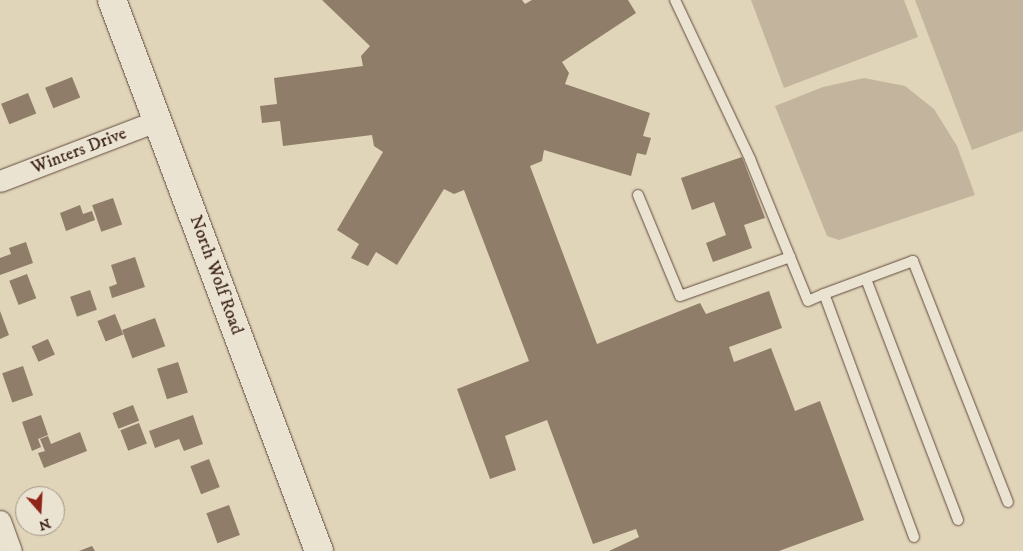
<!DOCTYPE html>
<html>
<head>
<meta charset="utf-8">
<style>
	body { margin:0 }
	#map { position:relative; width:1023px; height:551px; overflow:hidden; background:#e0d4b9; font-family:"IM FELL DW Pica",serif }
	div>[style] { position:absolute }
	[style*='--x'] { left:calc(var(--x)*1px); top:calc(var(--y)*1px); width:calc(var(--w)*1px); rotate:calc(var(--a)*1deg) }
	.green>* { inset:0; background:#c3b59d }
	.building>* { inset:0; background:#8f7c69; transform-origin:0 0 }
	.roads { filter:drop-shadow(0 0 1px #614b3c) drop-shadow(0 0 1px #614b3c) }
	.lane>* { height:10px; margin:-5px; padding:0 5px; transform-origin:5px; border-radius:5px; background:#ebe3d2 }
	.street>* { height:21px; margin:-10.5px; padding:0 10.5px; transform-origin:10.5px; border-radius:10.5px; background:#ebe3d2 }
	.secondary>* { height:28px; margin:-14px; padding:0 14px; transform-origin:14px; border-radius:14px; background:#ebe3d2 }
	span { translate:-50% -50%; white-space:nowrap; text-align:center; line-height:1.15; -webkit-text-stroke:4px #ebe3d2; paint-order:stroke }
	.street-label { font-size:18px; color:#371d13 }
	.north { position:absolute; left:15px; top:486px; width:50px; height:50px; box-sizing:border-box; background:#ebe3d2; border:1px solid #a39486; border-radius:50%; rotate:161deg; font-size:14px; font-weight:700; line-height:20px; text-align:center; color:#371d13 }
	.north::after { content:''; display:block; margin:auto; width:18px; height:22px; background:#8f2418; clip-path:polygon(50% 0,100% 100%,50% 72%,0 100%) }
</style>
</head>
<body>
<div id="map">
	<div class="green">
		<div style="clip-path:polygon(751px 0,904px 0,918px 37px,784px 88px)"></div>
		<div style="clip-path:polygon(915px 0,1023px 0,1023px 131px,972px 150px)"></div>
		<div style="clip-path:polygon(864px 78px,905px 86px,934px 109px,957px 146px,975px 195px,839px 240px,827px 236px,775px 106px,823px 87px)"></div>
	</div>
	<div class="building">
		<div style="clip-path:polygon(322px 0,522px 0,525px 4px,532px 0,628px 0,636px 13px,562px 62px,569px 73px,565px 84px,650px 113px,643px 136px,651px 138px,646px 155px,637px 153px,631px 176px,544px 150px,542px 161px,530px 166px,597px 344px,700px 303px,706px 314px,769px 291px,782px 328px,729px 347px,734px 362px,771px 348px,795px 411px,820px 401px,864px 520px,779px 551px,609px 551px,639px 537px,636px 529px,593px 544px,547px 420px,505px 436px,516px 470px,490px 479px,457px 389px,529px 361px,464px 190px,454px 194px,444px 189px,397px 265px,376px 252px,368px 266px,351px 258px,359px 244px,337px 230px,383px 152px,374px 146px,372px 135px,283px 146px,280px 121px,262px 123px,260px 106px,277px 104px,274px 78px,363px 66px,361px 56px,370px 46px)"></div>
		<div style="left:72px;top:77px;width:22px;height:29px;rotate:68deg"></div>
		<div style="left:28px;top:93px;width:22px;height:29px;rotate:68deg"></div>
		<div style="clip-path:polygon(742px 157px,765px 218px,744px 225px,752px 248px,713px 262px,706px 243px,726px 235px,714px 202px,692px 210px,681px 178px)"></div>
		<div style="left:113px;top:198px;width:28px;height:22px;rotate:71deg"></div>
		<div style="clip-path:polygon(80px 205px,83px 214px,92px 211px,95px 220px,66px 231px,60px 213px)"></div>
		<div style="clip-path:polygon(26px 242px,33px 263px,0 275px,0 258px,11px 254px,9px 248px)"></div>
		<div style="clip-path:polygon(135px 257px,145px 287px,112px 298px,109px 287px,117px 284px,111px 265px)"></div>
		<div style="left:27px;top:274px;width:26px;height:19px;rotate:69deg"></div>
		<div style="left:90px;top:290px;width:21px;height:21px;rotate:71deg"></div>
		<div style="clip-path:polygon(0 311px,9px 335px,0 339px)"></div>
		<div style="left:115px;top:314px;width:22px;height:19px;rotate:68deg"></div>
		<div style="left:155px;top:318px;width:30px;height:35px;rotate:70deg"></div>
		<div style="left:48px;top:339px;width:17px;height:18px;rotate:66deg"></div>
		<div style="left:178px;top:362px;width:32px;height:22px;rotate:72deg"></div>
		<div style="left:23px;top:366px;width:31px;height:22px;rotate:71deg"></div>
		<div style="left:133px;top:405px;width:17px;height:22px;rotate:69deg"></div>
		<div style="clip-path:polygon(41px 415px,48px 435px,38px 439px,41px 447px,32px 451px,22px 422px)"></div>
		<div style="clip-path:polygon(193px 415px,203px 444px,184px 451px,179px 439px,155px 448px,149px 431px)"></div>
		<div style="left:139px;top:423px;width:22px;height:20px;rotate:69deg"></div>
		<div style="clip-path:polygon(80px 432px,87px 451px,44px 468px,38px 453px,45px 451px,40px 439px,48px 436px,51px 444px)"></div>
		<div style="left:209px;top:459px;width:30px;height:20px;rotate:69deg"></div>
		<div style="left:229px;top:505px;width:32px;height:24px;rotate:70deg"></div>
		<div style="clip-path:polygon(92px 546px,95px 551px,79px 551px)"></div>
	</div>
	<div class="roads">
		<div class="lane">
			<div style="--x:675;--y:0;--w:176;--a:64.7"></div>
			<div style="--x:750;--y:159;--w:153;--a:67.8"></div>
			<div style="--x:808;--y:301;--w:17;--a:-24"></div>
			<div style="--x:638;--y:195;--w:109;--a:67.4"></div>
			<div style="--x:680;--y:296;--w:117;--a:-19.5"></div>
			<div style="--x:866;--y:279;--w:258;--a:69.1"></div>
			<div style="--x:914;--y:537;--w:259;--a:-110.3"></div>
			<div style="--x:824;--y:294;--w:95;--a:-20.3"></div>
			<div style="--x:913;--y:261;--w:259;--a:68.5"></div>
		</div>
		<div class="street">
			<div style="--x:0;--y:181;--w:170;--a:-21"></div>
			<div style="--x:0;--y:521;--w:32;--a:70"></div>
		</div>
		<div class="secondary">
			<div style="--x:112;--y:0;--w:589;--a:69.41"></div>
		</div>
	</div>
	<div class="street-label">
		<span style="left:79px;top:151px;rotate:-21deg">Winters Drive</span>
		<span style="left:216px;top:275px;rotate:70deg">North Wolf Road</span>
	</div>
	<div class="north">N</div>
</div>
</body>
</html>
